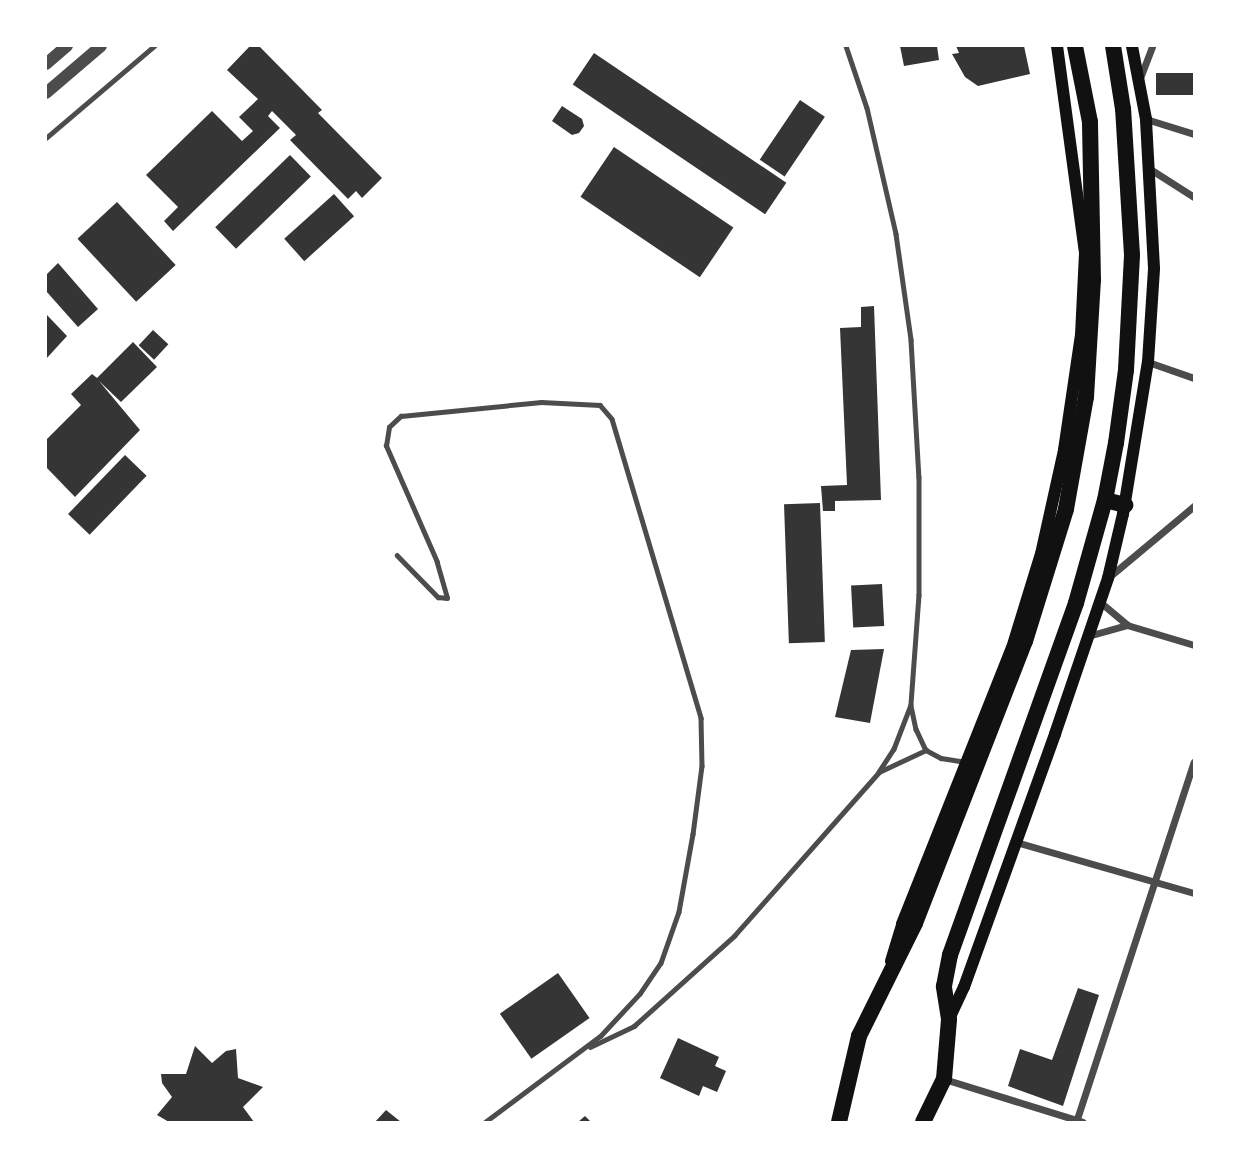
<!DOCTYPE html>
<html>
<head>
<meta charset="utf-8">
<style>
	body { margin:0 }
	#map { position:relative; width:1240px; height:1168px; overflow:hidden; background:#fff; font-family:Raleway,sans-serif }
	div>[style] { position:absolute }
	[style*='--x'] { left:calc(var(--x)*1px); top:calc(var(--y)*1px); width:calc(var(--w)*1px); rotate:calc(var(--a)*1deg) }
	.building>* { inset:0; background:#353535; transform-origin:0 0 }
	.service>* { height:4.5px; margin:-2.25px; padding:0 2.25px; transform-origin:2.25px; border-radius:2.25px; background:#4c4c4c }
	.minor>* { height:7px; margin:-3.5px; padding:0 3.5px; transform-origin:3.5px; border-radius:3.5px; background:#4c4c4c }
	.tertiary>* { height:12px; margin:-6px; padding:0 6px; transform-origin:6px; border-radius:6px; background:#4c4c4c }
	.secondary>* { height:12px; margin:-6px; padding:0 6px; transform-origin:6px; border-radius:6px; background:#111 }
	.trunk>* { height:16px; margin:-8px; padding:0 8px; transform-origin:8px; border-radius:8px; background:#111 }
	span { translate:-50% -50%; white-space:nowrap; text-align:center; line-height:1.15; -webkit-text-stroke:5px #fff; paint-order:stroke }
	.frame { position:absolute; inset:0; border:47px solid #fff; pointer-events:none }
</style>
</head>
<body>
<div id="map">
	<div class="building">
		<div style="clip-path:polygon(250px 46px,259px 46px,322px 110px,318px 113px,382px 178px,362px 198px,356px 191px,348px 199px,290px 140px,296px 135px,272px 111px,268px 116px,280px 128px,173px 231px,164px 221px,178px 207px,146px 175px,212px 111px,242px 141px,253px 131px,239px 117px,258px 99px,227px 70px)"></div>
		<div style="clip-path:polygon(900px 46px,937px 46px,939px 60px,904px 66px)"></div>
		<div style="clip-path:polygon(956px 46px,1024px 46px,1030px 74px,978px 86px,965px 77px,952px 54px,959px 53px)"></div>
		<div style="left:594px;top:53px;width:232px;height:38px;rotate:34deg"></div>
		<div style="left:1194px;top:73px;width:22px;height:38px;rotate:90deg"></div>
		<div style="left:800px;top:100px;width:30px;height:72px;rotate:34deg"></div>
		<div style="clip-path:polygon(562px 106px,582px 119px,584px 126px,579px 133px,572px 135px,552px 121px)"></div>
		<div style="left:614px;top:147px;width:144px;height:60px;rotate:34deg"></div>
		<div style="left:290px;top:155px;width:30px;height:104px;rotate:46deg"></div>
		<div style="left:334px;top:194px;width:30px;height:67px;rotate:48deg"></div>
		<div style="left:117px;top:202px;width:86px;height:54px;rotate:47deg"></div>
		<div style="clip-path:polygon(58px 263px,98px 309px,78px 327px,46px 291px,46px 275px)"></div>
		<div style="clip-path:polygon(874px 306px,881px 500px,835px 501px,835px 511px,823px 511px,821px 486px,847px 485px,840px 328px,861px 327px,861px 307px)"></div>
		<div style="clip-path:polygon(46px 314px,67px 336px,46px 359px)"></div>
		<div style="left:153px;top:330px;width:21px;height:21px;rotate:43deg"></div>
		<div style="clip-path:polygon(133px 342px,157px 367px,121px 402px,99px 381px,140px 430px,75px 497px,46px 467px,46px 440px,81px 405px,71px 394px,92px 374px,97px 378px)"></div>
		<div style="left:125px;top:455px;width:30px;height:82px;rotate:44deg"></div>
		<div style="left:820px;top:503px;width:139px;height:36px;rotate:88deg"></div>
		<div style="left:882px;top:584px;width:42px;height:31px;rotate:87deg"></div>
		<div style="clip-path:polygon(884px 649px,870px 723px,835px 717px,851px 650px)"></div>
		<div style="left:558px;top:973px;width:55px;height:71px;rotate:55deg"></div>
		<div style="clip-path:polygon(1078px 988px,1099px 995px,1063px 1106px,1008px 1086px,1020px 1049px,1052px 1060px)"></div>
		<div style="clip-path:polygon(678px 1038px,719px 1057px,715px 1066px,726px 1071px,717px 1092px,703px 1086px,699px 1096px,660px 1078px)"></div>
		<div style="clip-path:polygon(195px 1046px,212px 1063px,226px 1051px,236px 1049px,238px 1078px,263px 1087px,243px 1107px,254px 1122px,169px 1122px,157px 1115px,172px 1097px,162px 1083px,161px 1074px,186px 1074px)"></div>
		<div style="clip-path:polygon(386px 1110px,401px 1122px,375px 1122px)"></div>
		<div style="clip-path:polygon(585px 1116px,591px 1122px,578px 1122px)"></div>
	</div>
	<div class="service">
		<div style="--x:846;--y:46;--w:65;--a:71.3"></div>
		<div style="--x:867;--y:108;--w:129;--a:77"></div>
		<div style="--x:896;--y:234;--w:107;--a:81.9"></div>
		<div style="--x:911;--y:340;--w:137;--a:86.7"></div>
		<div style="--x:919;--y:477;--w:118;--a:90"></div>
		<div style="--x:919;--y:595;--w:110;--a:94.2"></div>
		<div style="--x:911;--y:705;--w:47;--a:111.1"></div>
		<div style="--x:894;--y:749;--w:27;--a:123"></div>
		<div style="--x:46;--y:138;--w:142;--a:-40.4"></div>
		<div style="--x:397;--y:555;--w:59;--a:45.7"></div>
		<div style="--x:438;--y:597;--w:9;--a:6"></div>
		<div style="--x:447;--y:598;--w:37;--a:-106"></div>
		<div style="--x:437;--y:562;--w:127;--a:-113.7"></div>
		<div style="--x:386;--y:446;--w:19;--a:-81"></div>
		<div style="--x:389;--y:427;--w:16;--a:-43"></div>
		<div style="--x:401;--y:416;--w:141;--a:-5.7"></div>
		<div style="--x:541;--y:402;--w:59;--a:2.9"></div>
		<div style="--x:600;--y:405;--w:18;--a:49"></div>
		<div style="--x:612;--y:419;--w:312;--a:73.4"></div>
		<div style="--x:701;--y:718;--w:48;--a:88.8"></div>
		<div style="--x:702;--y:766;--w:69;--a:97.5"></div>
		<div style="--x:693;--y:834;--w:79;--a:100.2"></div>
		<div style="--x:679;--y:912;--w:54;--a:109.4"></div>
		<div style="--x:661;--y:963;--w:37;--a:124"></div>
		<div style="--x:640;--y:994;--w:57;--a:132.9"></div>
		<div style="--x:601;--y:1036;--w:144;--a:143.2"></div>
		<div style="--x:911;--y:706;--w:24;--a:78"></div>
		<div style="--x:916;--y:729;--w:23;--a:65"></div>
		<div style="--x:926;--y:750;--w:17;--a:28"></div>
		<div style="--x:941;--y:758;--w:25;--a:9"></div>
		<div style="--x:590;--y:1047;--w:49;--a:-25.5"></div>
		<div style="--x:634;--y:1026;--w:135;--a:-42"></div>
		<div style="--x:734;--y:936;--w:219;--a:-48.5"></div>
		<div style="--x:879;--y:772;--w:52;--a:-25.1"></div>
	</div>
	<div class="minor">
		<div style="--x:1140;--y:78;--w:34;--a:-69"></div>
		<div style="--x:1146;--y:119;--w:50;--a:17.4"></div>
		<div style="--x:1150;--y:169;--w:52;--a:32.5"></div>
		<div style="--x:1148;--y:362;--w:49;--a:19.2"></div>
		<div style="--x:1109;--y:577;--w:111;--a:-39.9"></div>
		<div style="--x:1100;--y:602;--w:35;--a:40"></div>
		<div style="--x:1127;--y:625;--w:70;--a:16.6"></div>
		<div style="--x:1088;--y:636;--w:41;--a:-15.8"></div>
		<div style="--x:1016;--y:842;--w:185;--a:16"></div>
		<div style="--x:944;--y:1079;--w:145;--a:17.2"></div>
		<div style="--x:1076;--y:1122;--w:379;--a:-71.9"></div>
	</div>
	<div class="tertiary">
		<div style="--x:46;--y:64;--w:28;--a:-41"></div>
		<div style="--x:46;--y:93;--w:72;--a:-40.5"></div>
	</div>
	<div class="secondary">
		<div style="--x:891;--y:961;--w:39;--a:-73"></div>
		<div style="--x:902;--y:924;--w:297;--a:-68.3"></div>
		<div style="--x:1012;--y:648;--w:98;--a:-72.9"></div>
		<div style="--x:1041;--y:554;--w:107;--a:-77.5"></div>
		<div style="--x:1064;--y:450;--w:116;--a:-81.6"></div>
		<div style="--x:1081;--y:335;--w:82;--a:-87.2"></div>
		<div style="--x:1085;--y:253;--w:209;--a:-97.7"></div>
		<div style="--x:949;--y:1019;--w:35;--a:-65"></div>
		<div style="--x:964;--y:987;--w:269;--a:-70.2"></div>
		<div style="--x:1055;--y:734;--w:165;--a:-71.2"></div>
		<div style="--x:1108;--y:578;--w:66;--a:-76.8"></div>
		<div style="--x:1123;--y:514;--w:154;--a:-80.7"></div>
		<div style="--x:1148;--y:362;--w:94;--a:-86.3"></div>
		<div style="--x:1154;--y:268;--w:149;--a:-93.1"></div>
		<div style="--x:1146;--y:119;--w:74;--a:-100.9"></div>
	</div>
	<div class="trunk">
		<div style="--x:1105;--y:500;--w:21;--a:14"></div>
		<div style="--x:839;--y:1122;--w:88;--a:-76.9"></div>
		<div style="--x:859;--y:1036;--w:126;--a:-63.6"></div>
		<div style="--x:915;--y:923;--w:303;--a:-68.7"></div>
		<div style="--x:1025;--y:641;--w:138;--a:-72.7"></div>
		<div style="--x:1066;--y:509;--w:114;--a:-79.9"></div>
		<div style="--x:1086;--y:397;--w:117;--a:-86.6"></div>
		<div style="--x:1093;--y:280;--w:158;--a:-91.1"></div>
		<div style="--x:1090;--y:122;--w:77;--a:-101.2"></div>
		<div style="--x:923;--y:1122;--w:48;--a:-64"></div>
		<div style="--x:944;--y:1079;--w:60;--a:-85.2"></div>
		<div style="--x:949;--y:1019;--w:33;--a:-99"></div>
		<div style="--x:944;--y:986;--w:32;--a:-79"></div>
		<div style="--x:950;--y:955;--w:374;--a:-70.3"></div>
		<div style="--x:1076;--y:603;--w:107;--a:-74.3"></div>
		<div style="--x:1105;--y:500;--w:58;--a:-79.1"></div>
		<div style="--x:1116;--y:443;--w:74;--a:-82.2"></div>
		<div style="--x:1126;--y:370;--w:115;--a:-87"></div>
		<div style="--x:1132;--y:255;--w:146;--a:-93.5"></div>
		<div style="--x:1123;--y:109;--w:64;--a:-99"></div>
	</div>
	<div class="frame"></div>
</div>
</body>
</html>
